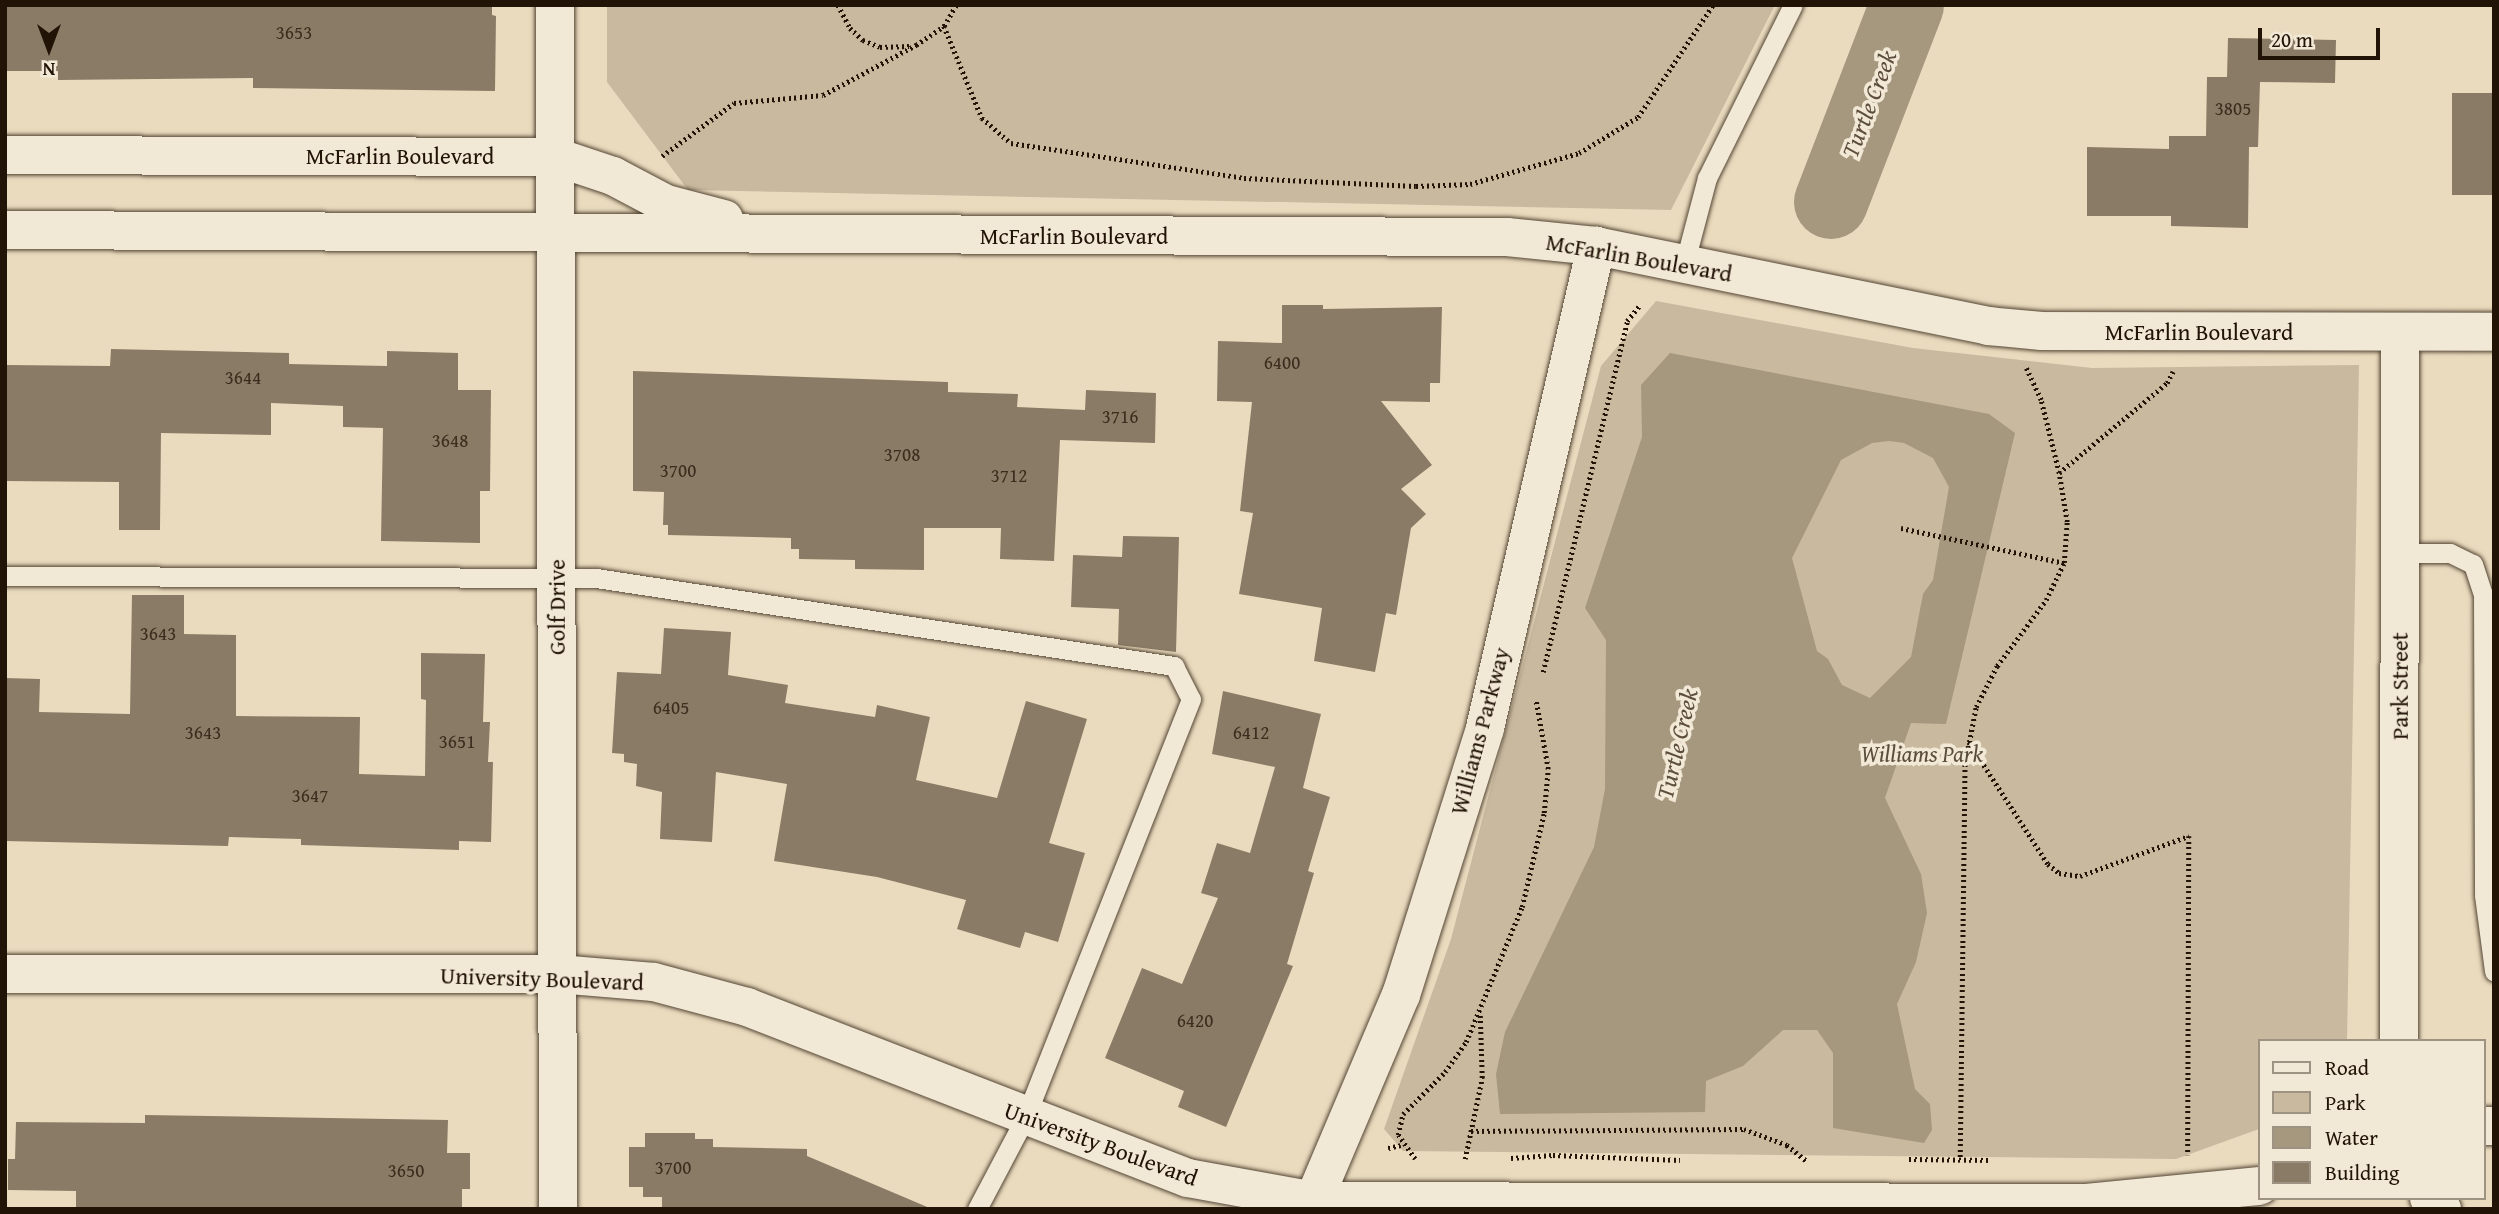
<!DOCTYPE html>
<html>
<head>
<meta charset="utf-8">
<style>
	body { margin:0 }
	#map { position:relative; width:2499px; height:1214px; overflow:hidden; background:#eadbbe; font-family:"Gentium Book Plus",serif }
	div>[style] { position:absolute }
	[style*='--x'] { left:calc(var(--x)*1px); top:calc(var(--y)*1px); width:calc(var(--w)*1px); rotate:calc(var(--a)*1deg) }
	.green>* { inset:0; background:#c8b99f }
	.water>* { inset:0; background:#a6977f }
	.river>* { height:74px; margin:-37px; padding:0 37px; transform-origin:37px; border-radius:37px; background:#a6977f }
	.building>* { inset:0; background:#8a7b66; transform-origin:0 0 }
	.path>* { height:4.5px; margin-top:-2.25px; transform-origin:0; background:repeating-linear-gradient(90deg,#211306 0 2px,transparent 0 5.5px) }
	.roads { filter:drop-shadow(0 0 2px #534534) drop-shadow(0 0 2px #534534) }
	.lane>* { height:19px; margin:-9.5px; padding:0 9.5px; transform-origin:9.5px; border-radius:9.5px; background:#f1e8d5 }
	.street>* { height:38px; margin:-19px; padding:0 19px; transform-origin:19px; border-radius:19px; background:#f1e8d5 }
	.secondary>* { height:38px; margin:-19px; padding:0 19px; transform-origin:19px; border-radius:19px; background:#f1e8d5 }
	span { translate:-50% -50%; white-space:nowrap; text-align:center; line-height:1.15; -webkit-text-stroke:7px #f1e8d5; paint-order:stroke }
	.number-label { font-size:19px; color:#3b2d1e }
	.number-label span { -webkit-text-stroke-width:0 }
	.street-label { font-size:23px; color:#211306 }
	.park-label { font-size:23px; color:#5b4d3c; font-style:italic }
	.water-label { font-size:24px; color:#5d4e3c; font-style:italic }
	.frame { position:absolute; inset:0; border:7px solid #211306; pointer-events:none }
	.legend { position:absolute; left:2258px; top:1039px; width:228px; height:161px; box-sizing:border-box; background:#f1e8d5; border:2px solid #9e9382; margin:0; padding:9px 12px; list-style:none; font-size:21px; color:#211306 }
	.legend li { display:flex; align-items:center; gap:14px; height:35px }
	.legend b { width:35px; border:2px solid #9e9382 }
	.north { position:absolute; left:14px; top:14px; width:70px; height:70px; -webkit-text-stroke:5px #f1e8d5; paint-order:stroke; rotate:180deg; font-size:19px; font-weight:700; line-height:28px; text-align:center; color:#211306 }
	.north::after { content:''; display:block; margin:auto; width:24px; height:32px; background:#211306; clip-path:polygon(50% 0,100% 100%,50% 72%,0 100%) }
	.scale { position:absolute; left:2258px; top:28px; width:122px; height:32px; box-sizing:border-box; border:4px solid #211306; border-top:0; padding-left:9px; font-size:21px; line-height:24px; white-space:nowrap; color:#211306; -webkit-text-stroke:5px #f1e8d5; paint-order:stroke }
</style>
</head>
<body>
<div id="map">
	<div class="green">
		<div style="clip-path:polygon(607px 5px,1775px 5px,1671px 210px,688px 190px,607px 82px)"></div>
		<div style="clip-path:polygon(1656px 301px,1913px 348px,2092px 368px,2359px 365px,2347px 1041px,2259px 1041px,2259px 1129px,2176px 1159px,1403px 1151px,1384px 1129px,1451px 939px,1601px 366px)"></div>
	</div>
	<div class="water">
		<div style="clip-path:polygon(evenodd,1670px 353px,1989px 414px,2015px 433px,1946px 724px,1911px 723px,1885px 798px,1921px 874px,1927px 913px,1916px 962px,1897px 1004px,1915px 1089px,1930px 1104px,1932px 1130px,1924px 1143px,1833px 1128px,1833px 1053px,1817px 1030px,1783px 1030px,1743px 1066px,1706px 1081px,1705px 1112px,1500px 1114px,1496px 1074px,1505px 1032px,1594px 847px,1605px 789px,1606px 640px,1585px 608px,1642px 437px,1641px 385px,1670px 353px,1889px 441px,1904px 443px,1933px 458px,1949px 487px,1933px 580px,1923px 594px,1911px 657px,1870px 698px,1842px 685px,1828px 659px,1817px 651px,1792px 558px,1841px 460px,1872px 443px,1889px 441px)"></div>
	</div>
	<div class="river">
		<div style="--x:1831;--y:202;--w:211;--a:-68.9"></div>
	</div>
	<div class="building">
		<div style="clip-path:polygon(5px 5px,492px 5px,492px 15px,496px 16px,495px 91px,253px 88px,253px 78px,58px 80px,58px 71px,5px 71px)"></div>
		<div style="clip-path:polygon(2228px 38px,2336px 40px,2335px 83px,2260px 82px,2258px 147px,2249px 147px,2248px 228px,2171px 226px,2171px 216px,2087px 216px,2087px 147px,2169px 149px,2169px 136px,2206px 136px,2207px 77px,2227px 77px)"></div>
		<div style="left:2452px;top:93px;width:42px;height:102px"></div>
		<div style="clip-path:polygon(1282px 305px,1323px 305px,1323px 309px,1442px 307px,1440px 383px,1430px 383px,1430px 402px,1381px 401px,1432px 465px,1401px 489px,1426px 514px,1411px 528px,1396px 615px,1386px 613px,1375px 672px,1314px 661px,1322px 608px,1239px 594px,1253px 513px,1240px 511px,1252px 402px,1217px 401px,1218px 341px,1282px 343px)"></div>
		<div style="clip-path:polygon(111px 349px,289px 353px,289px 364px,387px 366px,387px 351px,458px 353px,458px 390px,491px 390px,490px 491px,480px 491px,480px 543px,381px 541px,383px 428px,343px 427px,343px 406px,271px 403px,271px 435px,161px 433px,160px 530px,119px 530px,119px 482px,5px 481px,5px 365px,110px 366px)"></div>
		<div style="clip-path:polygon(633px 371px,948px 382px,948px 392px,1018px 394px,1017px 407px,1085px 410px,1086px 390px,1156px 393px,1155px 443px,1060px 440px,1054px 561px,1000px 559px,1001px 528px,924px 528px,924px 570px,855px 569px,855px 560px,799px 559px,799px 549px,791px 549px,791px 538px,668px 535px,668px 525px,663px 525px,664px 492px,633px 491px)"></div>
		<div style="clip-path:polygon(1123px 536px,1179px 537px,1176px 652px,1118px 645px,1119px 609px,1071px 607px,1073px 555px,1122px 557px)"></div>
		<div style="clip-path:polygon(132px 595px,184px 595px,184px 634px,236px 635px,236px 716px,360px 717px,359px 774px,425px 776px,426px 700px,421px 699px,421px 653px,485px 654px,483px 722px,490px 722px,488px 762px,493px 762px,491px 842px,459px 841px,459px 850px,301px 845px,301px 839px,229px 837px,228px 846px,5px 841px,5px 678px,40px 679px,39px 712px,130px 714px)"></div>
		<div style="clip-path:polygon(664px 628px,731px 632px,728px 675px,788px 685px,785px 703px,875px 717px,877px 705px,930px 717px,916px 780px,997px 798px,1026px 701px,1087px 719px,1049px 843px,1085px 853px,1058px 942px,1025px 932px,1020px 948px,957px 929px,966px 900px,877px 877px,774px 861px,787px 784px,716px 772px,712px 842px,660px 839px,662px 792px,636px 786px,637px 764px,624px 762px,624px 754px,612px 753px,617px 672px,661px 674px)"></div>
		<div style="clip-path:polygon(1223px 691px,1321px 714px,1303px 788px,1330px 797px,1308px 871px,1314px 873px,1287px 964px,1293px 966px,1226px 1127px,1178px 1107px,1184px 1091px,1105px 1058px,1142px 968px,1182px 984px,1218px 898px,1201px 893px,1217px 843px,1250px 853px,1275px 767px,1212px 754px)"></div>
		<div style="clip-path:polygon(145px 1115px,448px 1120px,447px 1153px,470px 1153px,470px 1189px,462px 1189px,462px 1209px,76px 1209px,76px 1191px,8px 1190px,8px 1159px,15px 1159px,16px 1122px,145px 1123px)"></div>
		<div style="clip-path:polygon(645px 1133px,695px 1133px,695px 1139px,713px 1139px,713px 1147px,807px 1149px,807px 1156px,932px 1209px,662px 1209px,662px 1197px,643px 1197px,643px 1187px,629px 1187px,629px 1147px,645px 1147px)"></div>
	</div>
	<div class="path">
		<div style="--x:838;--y:5;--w:26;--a:62"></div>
		<div style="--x:850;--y:28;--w:18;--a:43"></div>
		<div style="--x:863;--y:40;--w:18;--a:22"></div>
		<div style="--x:880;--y:47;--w:29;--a:-2"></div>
		<div style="--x:944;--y:26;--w:100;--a:67.6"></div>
		<div style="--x:982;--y:118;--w:38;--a:41"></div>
		<div style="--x:1011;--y:143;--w:236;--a:8.5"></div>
		<div style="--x:1244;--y:178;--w:172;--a:2.7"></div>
		<div style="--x:1416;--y:186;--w:54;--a:-2.1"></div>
		<div style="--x:1470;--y:184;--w:113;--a:-15.9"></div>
		<div style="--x:1579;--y:153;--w:69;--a:-31.4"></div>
		<div style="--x:1638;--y:117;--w:135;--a:-56.2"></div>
		<div style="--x:662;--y:156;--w:89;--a:-36.4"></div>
		<div style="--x:734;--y:103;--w:89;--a:-5.1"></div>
		<div style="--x:823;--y:95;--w:106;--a:-28.3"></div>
		<div style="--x:916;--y:45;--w:34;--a:-34"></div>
		<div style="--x:944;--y:26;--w:24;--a:-60"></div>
		<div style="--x:2059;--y:473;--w:141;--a:-39.8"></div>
		<div style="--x:2167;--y:383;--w:13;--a:-63"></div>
		<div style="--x:1901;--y:528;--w:167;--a:12.1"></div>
		<div style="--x:1543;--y:672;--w:361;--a:-76.5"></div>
		<div style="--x:1627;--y:321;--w:21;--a:-51"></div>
		<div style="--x:1969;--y:742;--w:145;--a:57.1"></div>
		<div style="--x:2048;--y:864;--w:14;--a:39"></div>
		<div style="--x:2059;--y:873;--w:21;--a:8"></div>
		<div style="--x:2080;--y:876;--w:116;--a:-20.2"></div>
		<div style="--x:2189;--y:836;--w:319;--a:90.2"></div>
		<div style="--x:1471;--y:1131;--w:273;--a:-0.4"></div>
		<div style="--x:1744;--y:1129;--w:46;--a:20.4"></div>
		<div style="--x:1787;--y:1145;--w:27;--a:39"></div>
		<div style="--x:1388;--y:1148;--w:13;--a:-13"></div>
		<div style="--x:1960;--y:1157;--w:393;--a:-89.3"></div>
		<div style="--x:1965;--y:764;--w:58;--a:-79.1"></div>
		<div style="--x:1976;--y:707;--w:46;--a:-62.9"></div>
		<div style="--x:1997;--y:666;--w:82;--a:-53.4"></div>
		<div style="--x:2046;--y:600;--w:41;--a:-64.1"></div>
		<div style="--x:2064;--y:563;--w:41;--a:-85.8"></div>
		<div style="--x:2067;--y:522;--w:50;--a:-99.3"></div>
		<div style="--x:2059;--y:473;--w:75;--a:-103.9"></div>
		<div style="--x:2041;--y:400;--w:35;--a:-115"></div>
		<div style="--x:1511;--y:1158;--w:42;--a:-4.1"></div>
		<div style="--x:1553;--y:1155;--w:127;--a:2.3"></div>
		<div style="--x:1415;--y:1159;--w:29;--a:-125"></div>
		<div style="--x:1398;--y:1135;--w:22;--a:-77"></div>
		<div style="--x:1403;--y:1114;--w:59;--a:-45"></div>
		<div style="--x:1445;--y:1072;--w:37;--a:-55"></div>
		<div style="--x:1466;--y:1042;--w:146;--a:-67.5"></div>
		<div style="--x:1522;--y:907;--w:97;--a:-76.8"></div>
		<div style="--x:1544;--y:813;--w:44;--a:-84.8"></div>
		<div style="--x:1548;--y:769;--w:69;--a:-100"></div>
		<div style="--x:1465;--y:1159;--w:83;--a:-78.1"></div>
		<div style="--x:1482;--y:1078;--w:63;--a:-91.8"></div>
		<div style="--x:1909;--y:1159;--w:82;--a:0.7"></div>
	</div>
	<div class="roads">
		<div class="lane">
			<div style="--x:1684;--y:265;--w:90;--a:-75.2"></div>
			<div style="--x:1707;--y:178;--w:193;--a:-63.6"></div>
			<div style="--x:2400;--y:553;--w:50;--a:0"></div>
			<div style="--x:2450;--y:553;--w:25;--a:26"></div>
			<div style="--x:2473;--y:564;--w:32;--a:72"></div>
			<div style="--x:2483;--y:594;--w:301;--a:89.8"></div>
			<div style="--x:2484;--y:895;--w:77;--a:82.5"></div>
			<div style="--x:5;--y:576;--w:591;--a:0.19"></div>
			<div style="--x:596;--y:578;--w:585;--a:8.66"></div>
			<div style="--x:1174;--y:666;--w:37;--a:63"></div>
			<div style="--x:1191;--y:699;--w:451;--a:111.6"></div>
			<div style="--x:1025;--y:1118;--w:103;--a:117.8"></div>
		</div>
		<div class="street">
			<div style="--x:555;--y:5;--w:1204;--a:89.86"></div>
			<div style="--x:5;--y:155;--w:551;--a:0.21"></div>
			<div style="--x:556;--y:157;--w:60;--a:18.4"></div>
			<div style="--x:613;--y:176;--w:60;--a:27.8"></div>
			<div style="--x:666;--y:204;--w:60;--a:14.5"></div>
			<div style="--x:5;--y:230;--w:1502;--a:0.27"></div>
			<div style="--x:1507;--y:237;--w:89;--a:5.8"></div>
			<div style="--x:1596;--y:246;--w:400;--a:11.5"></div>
			<div style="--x:1988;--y:326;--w:54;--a:5.3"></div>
			<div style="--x:2042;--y:331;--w:452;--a:0.1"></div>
			<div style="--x:2399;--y:1041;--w:709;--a:-89.92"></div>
			<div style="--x:1310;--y:1209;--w:233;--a:-67"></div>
			<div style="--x:1401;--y:995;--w:280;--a:-72.5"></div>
			<div style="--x:1485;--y:728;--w:495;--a:-77"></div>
		</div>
		<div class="secondary">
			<div style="--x:5;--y:974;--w:553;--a:0"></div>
			<div style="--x:558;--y:974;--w:96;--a:4.8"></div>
			<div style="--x:654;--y:982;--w:96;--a:15"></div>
			<div style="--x:747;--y:1007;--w:473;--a:21.2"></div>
			<div style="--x:1188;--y:1178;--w:128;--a:10.3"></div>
			<div style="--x:1314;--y:1201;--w:771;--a:0.15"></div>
			<div style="--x:2085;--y:1203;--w:175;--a:-5.6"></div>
			<div style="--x:2483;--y:1126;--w:11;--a:0"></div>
			<div style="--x:2429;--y:1198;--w:17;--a:40"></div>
		</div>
	</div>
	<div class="number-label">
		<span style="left:294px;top:33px">3653</span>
		<span style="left:2233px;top:109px">3805</span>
		<span style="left:1282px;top:363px">6400</span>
		<span style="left:243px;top:378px">3644</span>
		<span style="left:1120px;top:417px">3716</span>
		<span style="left:450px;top:441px">3648</span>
		<span style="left:902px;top:455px">3708</span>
		<span style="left:678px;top:471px">3700</span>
		<span style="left:1009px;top:476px">3712</span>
		<span style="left:158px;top:634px">3643</span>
		<span style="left:671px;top:708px">6405</span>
		<span style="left:203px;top:733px">3643</span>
		<span style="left:1251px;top:733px">6412</span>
		<span style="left:457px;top:742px">3651</span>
		<span style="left:310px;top:796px">3647</span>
		<span style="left:1195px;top:1021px">6420</span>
		<span style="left:673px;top:1168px">3700</span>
		<span style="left:406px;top:1171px">3650</span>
	</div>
	<div class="street-label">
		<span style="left:400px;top:156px">McFarlin Boulevard</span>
		<span style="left:1074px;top:236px">McFarlin Boulevard</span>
		<span style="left:1639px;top:258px;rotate:10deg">McFarlin Boulevard</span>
		<span style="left:2199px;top:332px">McFarlin Boulevard</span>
		<span style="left:557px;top:607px;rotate:-90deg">Golf Drive</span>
		<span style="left:2400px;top:686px;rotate:-90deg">Park Street</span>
		<span style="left:1480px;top:731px;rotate:-75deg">Williams Parkway</span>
		<span style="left:542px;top:979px;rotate:2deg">University Boulevard</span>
		<span style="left:1101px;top:1144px;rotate:20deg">University Boulevard</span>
	</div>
	<div class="park-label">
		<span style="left:1922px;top:754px">Williams Park</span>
	</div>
	<div class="water-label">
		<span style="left:1869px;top:104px;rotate:-69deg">Turtle Creek</span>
		<span style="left:1677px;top:744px;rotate:-77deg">Turtle Creek</span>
	</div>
	<div class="frame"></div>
	<ul class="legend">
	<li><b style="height:9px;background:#f1e8d5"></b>Road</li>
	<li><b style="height:19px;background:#c8b99f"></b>Park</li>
	<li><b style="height:19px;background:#a6977f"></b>Water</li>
	<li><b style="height:19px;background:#8a7b66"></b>Building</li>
	</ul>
	<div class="north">N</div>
	<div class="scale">20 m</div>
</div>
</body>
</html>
